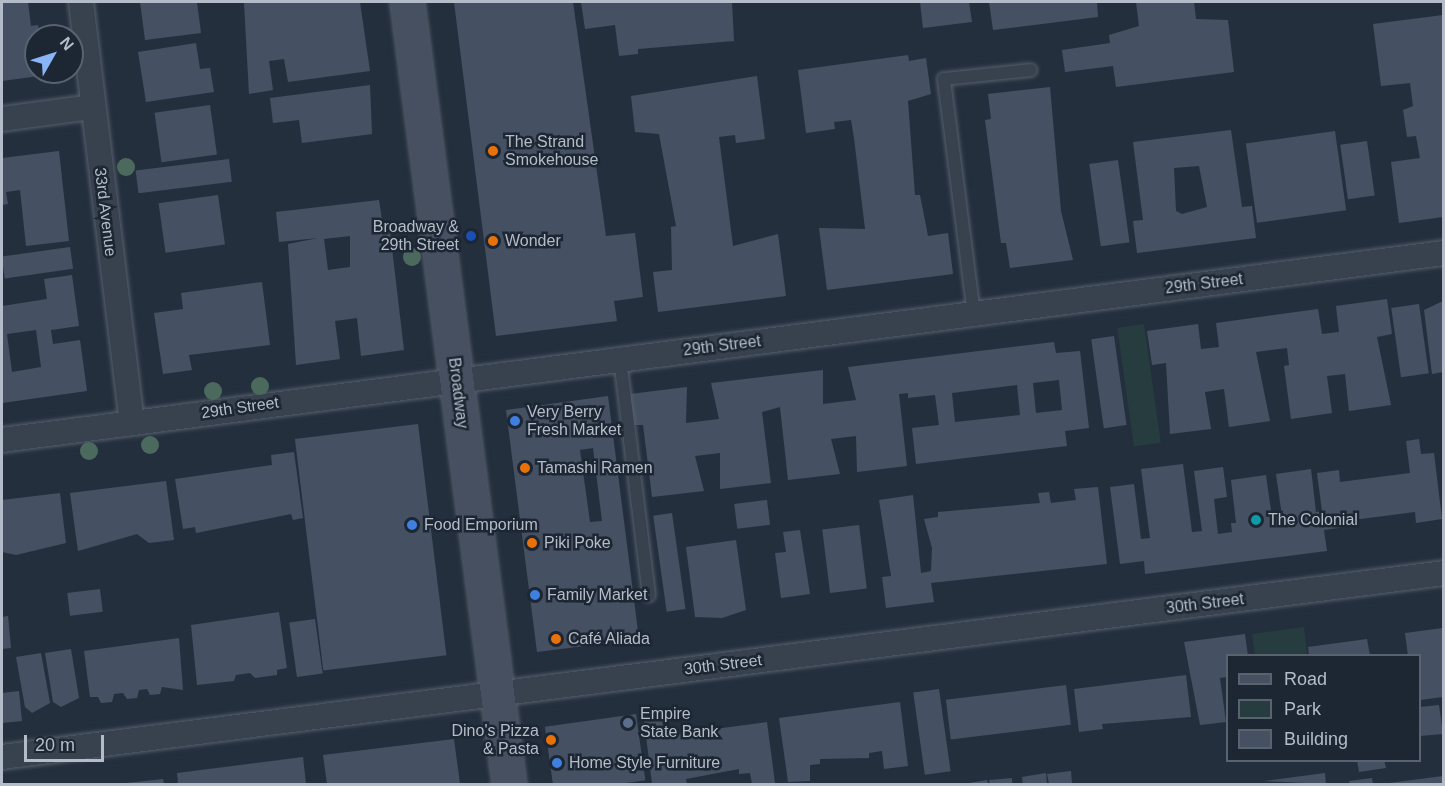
<!DOCTYPE html>
<html>
<head>
<meta charset="utf-8">
<style>
	body { margin:0 }
	#map { position:relative; width:1445px; height:786px; overflow:hidden; background:#242f3e; font-family:Arial,sans-serif }
	div>[style] { position:absolute }
	[style*='--x'] { left:calc(var(--x)*1px); top:calc(var(--y)*1px); width:calc(var(--w)*1px); rotate:calc(var(--a)*1deg) }
	.green>* { inset:0; background:#263c3f; transform-origin:0 0 }
	.building>* { inset:0; background:#455162; transform-origin:0 0 }
	.roads { filter:drop-shadow(0 0 2px #565f6c) drop-shadow(0 0 2px #565f6c) }
	.lane>* { height:12px; margin:-6px; padding:0 6px; transform-origin:6px; border-radius:6px; background:#38414e }
	.street>* { height:24px; margin:-12px; padding:0 12px; transform-origin:12px; border-radius:12px; background:#38414e }
	.secondary>* { height:33px; margin:-16.5px; padding:0 16.5px; transform-origin:16.5px; border-radius:16.5px; background:#465061 }
	.trees>* { width:18px; height:18px; margin:-9px; border-radius:50%; background:#4b6a5d }
	.dots>* { width:16px; height:16px; translate:-50% -50%; box-sizing:border-box; border:3px solid #1d2633; border-radius:50% }
	span { translate:-50% -50%; white-space:nowrap; text-align:center; line-height:1.15; -webkit-text-stroke:5px #1d2633; paint-order:stroke }
	.poi-label { font-size:16px; color:#b4bcc9 }
	.left { translate:0 -50%; text-align:left }
	.right { translate:-100% -50%; text-align:right }
	.street-label { font-size:16px; color:#b4bcc9 }
	.frame { position:absolute; inset:0; border:3px solid #b4bcc9; pointer-events:none }
	.legend { position:absolute; left:1226px; top:654px; width:195px; height:108px; box-sizing:border-box; background:#1d2633; border:2px solid #59626f; margin:0; padding:8px 10px; list-style:none; font-size:18px; color:#b4bcc9 }
	.legend li { display:flex; align-items:center; gap:12px; height:30px }
	.legend b { width:30px; border:2px solid #59626f }
	.north { position:absolute; left:24px; top:24px; width:60px; height:60px; box-sizing:border-box; background:#1d2633; border:2px solid #59626f; border-radius:50%; rotate:51deg; font-size:16px; font-weight:700; line-height:24px; text-align:center; color:#b4bcc9 }
	.north::after { content:''; display:block; margin:auto; width:21px; height:27px; background:#8ab4f8; clip-path:polygon(50% 0,100% 100%,50% 72%,0 100%) }
	.scale { position:absolute; left:24px; top:735px; width:80px; height:27px; box-sizing:border-box; border:3px solid #b4bcc9; border-top:0; padding-left:8px; font-size:18px; line-height:21px; white-space:nowrap; color:#b4bcc9; -webkit-text-stroke:4px #1d2633; paint-order:stroke }
</style>
</head>
<body>
<div id="map">
	<div class="green">
		<div style="left:1144px;top:324px;width:120px;height:27px;rotate:82deg"></div>
		<div style="clip-path:polygon(1304px 627px,1307px 655px,1255px 655px,1252px 634px)"></div>
	</div>
	<div class="building">
		<div style="clip-path:polygon(2px 2px,28px 2px,31px 26px,38px 25px,40px 36px,36px 72px,46px 75px,2px 81px)"></div>
		<div style="clip-path:polygon(140px 2px,197px 2px,201px 33px,145px 40px)"></div>
		<div style="clip-path:polygon(360px 2px,370px 71px,288px 82px,284px 59px,269px 61px,273px 90px,249px 94px,244px 3px)"></div>
		<div style="clip-path:polygon(454px 2px,573px 2px,606px 236px,635px 233px,643px 297px,614px 301px,617px 321px,496px 336px)"></div>
		<div style="clip-path:polygon(581px 2px,732px 2px,734px 41px,638px 49px,638px 54px,619px 56px,615px 25px,585px 29px)"></div>
		<div style="clip-path:polygon(920px 2px,969px 2px,972px 22px,923px 28px)"></div>
		<div style="clip-path:polygon(989px 2px,1097px 2px,1098px 17px,993px 30px)"></div>
		<div style="clip-path:polygon(1136px 2px,1194px 2px,1196px 19px,1228px 20px,1234px 72px,1116px 87px,1113px 66px,1065px 72px,1062px 50px,1110px 43px,1109px 35px,1139px 26px)"></div>
		<div style="clip-path:polygon(1443px 15px,1443px 217px,1399px 223px,1391px 162px,1420px 158px,1416px 136px,1407px 137px,1403px 110px,1413px 106px,1410px 83px,1381px 86px,1373px 24px)"></div>
		<div style="clip-path:polygon(196px 43px,200px 69px,210px 68px,214px 92px,146px 102px,138px 52px)"></div>
		<div style="clip-path:polygon(908px 55px,909px 61px,926px 58px,931px 94px,908px 101px,915px 195px,920px 195px,928px 236px,948px 233px,953px 274px,827px 290px,819px 228px,865px 229px,854px 138px,851px 120px,834px 122px,835px 129px,806px 133px,798px 70px)"></div>
		<div style="clip-path:polygon(757px 76px,765px 139px,736px 143px,735px 135px,719px 137px,733px 246px,778px 234px,786px 296px,658px 312px,653px 272px,672px 270px,671px 227px,676px 226px,659px 134px,635px 132px,631px 96px)"></div>
		<div style="clip-path:polygon(370px 85px,372px 134px,302px 143px,299px 120px,273px 123px,270px 98px)"></div>
		<div style="clip-path:polygon(1050px 87px,1061px 211px,1073px 260px,1010px 268px,1006px 243px,1001px 243px,985px 120px,991px 119px,988px 94px)"></div>
		<div style="left:210px;top:105px;width:50px;height:56px;rotate:82deg"></div>
		<div style="clip-path:polygon(evenodd,1231px 130px,1242px 207px,1252px 206px,1256px 238px,1137px 253px,1133px 221px,1143px 220px,1133px 142px,1231px 130px,1199px 166px,1207px 207px,1182px 214px,1176px 211px,1174px 168px,1199px 166px)"></div>
		<div style="left:1335px;top:131px;width:80px;height:90px;rotate:82deg"></div>
		<div style="left:1367px;top:141px;width:55px;height:27px;rotate:82deg"></div>
		<div style="clip-path:polygon(59px 151px,69px 241px,26px 246px,20px 190px,6px 192px,8px 204px,2px 205px,2px 158px)"></div>
		<div style="left:229px;top:159px;width:23px;height:94px;rotate:83deg"></div>
		<div style="left:1118px;top:160px;width:83px;height:29px;rotate:82deg"></div>
		<div style="left:218px;top:195px;width:50px;height:60px;rotate:82deg"></div>
		<div style="clip-path:polygon(evenodd,379px 200px,384px 232px,390px 231px,404px 350px,361px 356px,357px 318px,335px 321px,340px 359px,296px 365px,288px 244px,318px 238px,279px 242px,276px 212px,379px 200px,350px 236px,350px 267px,328px 270px,324px 239px,350px 236px)"></div>
		<div style="left:70px;top:247px;width:22px;height:69px;rotate:82deg"></div>
		<div style="clip-path:polygon(evenodd,72px 275px,79px 326px,51px 330px,53px 344px,80px 340px,87px 391px,2px 403px,2px 306px,47px 299px,44px 279px,72px 275px,36px 330px,41px 367px,12px 372px,7px 334px,36px 330px)"></div>
		<div style="clip-path:polygon(262px 282px,270px 345px,189px 355px,192px 370px,163px 374px,154px 313px,183px 309px,181px 293px)"></div>
		<div style="clip-path:polygon(1387px 299px,1392px 334px,1377px 337px,1391px 405px,1349px 411px,1345px 374px,1327px 376px,1332px 413px,1291px 419px,1284px 366px,1289px 365px,1287px 348px,1271px 350px,1256px 352px,1270px 421px,1229px 427px,1224px 389px,1205px 392px,1211px 429px,1170px 434px,1166px 363px,1152px 365px,1147px 331px,1198px 324px,1201px 349px,1219px 347px,1216px 323px,1318px 309px,1322px 334px,1339px 332px,1336px 306px)"></div>
		<div style="clip-path:polygon(1443px 301px,1443px 372px,1432px 374px,1424px 310px)"></div>
		<div style="left:1419px;top:304px;width:70px;height:28px;rotate:82deg"></div>
		<div style="left:1114px;top:336px;width:90px;height:23px;rotate:82deg"></div>
		<div style="clip-path:polygon(evenodd,1054px 342px,1056px 353px,1080px 351px,1089px 428px,1065px 431px,1067px 446px,916px 464px,912px 428px,939px 425px,935px 395px,908px 398px,908px 393px,899px 394px,907px 466px,857px 472px,856px 436px,831px 439px,840px 474px,788px 480px,780px 407px,762px 412px,771px 483px,720px 489px,720px 453px,695px 456px,704px 491px,652px 497px,643px 425px,634px 425px,630px 394px,687px 387px,686px 423px,719px 419px,711px 383px,823px 370px,823px 404px,856px 400px,848px 367px,1054px 342px,1059px 380px,1062px 410px,1036px 413px,1033px 383px,1059px 380px,1054px 342px,1017px 385px,1020px 415px,955px 422px,952px 393px,1017px 385px)"></div>
		<div style="clip-path:polygon(evenodd,608px 396px,639px 639px,537px 652px,506px 410px,608px 396px,593px 448px,602px 521px,590px 522px,580px 450px,593px 448px)"></div>
		<div style="left:418px;top:424px;width:233px;height:124px;rotate:83deg"></div>
		<div style="clip-path:polygon(1419px 439px,1421px 454px,1434px 453px,1442px 519px,1416px 523px,1415px 512px,1345px 521px,1346px 527px,1324px 530px,1327px 551px,1145px 574px,1144px 561px,1120px 564px,1110px 487px,1134px 484px,1141px 539px,1150px 538px,1141px 469px,1183px 464px,1192px 532px,1202px 531px,1194px 471px,1223px 467px,1227px 497px,1214px 499px,1218px 534px,1232px 532px,1231px 523px,1236px 523px,1231px 480px,1266px 475px,1272px 518px,1282px 516px,1276px 474px,1311px 469px,1316px 512px,1322px 511px,1317px 473px,1339px 470px,1340px 482px,1410px 473px,1406px 441px)"></div>
		<div style="clip-path:polygon(294px 452px,303px 518px,293px 520px,291px 514px,196px 533px,195px 527px,183px 529px,175px 479px,272px 465px,271px 455px)"></div>
		<div style="clip-path:polygon(166px 481px,174px 540px,149px 543px,137px 534px,78px 551px,70px 493px)"></div>
		<div style="clip-path:polygon(1098px 487px,1107px 564px,931px 583px,934px 602px,886px 608px,882px 577px,891px 576px,879px 500px,913px 495px,921px 573px,931px 571px,932px 548px,924px 519px,938px 517px,938px 512px,1040px 503px,1038px 493px,1049px 492px,1051px 503px,1076px 500px,1074px 489px)"></div>
		<div style="clip-path:polygon(60px 493px,66px 543px,16px 555px,2px 552px,2px 500px)"></div>
		<div style="left:767px;top:500px;width:25px;height:33px;rotate:83deg"></div>
		<div style="left:672px;top:513px;width:97px;height:19px;rotate:82deg"></div>
		<div style="left:859px;top:525px;width:64px;height:37px;rotate:83deg"></div>
		<div style="clip-path:polygon(800px 530px,810px 594px,781px 598px,775px 553px,786px 552px,783px 532px)"></div>
		<div style="clip-path:polygon(736px 540px,746px 610px,722px 618px,695px 617px,686px 547px)"></div>
		<div style="left:100px;top:589px;width:23px;height:33px;rotate:83deg"></div>
		<div style="clip-path:polygon(279px 612px,287px 668px,277px 670px,277px 675px,255px 678px,250px 673px,236px 675px,234px 681px,197px 685px,191px 625px)"></div>
		<div style="clip-path:polygon(8px 616px,11px 648px,2px 649px,2px 617px)"></div>
		<div style="left:315px;top:619px;width:55px;height:26px;rotate:82deg"></div>
		<div style="clip-path:polygon(1443px 628px,1443px 697px,1420px 700px,1420px 656px,1408px 656px,1405px 633px)"></div>
		<div style="clip-path:polygon(1245px 634px,1248px 656px,1227px 656px,1227px 677px,1220px 678px,1226px 722px,1200px 725px,1184px 642px)"></div>
		<div style="clip-path:polygon(179px 638px,183px 690px,162px 687px,160px 694px,150px 695px,147px 689px,139px 690px,137px 698px,127px 699px,123px 693px,114px 694px,112px 702px,101px 703px,98px 697px,90px 697px,84px 651px)"></div>
		<div style="clip-path:polygon(1367px 639px,1370px 656px,1309px 656px,1308px 647px)"></div>
		<div style="clip-path:polygon(71px 649px,79px 698px,61px 707px,53px 702px,45px 653px)"></div>
		<div style="clip-path:polygon(41px 653px,50px 703px,32px 713px,25px 707px,16px 657px)"></div>
		<div style="clip-path:polygon(1186px 675px,1191px 717px,1102px 724px,1103px 729px,1079px 732px,1074px 689px)"></div>
		<div style="left:1066px;top:685px;width:40px;height:121px;rotate:83deg"></div>
		<div style="left:939px;top:689px;width:83px;height:26px;rotate:82deg"></div>
		<div style="clip-path:polygon(19px 691px,22px 721px,2px 723px,2px 693px)"></div>
		<div style="clip-path:polygon(900px 702px,908px 766px,884px 769px,882px 751px,869px 753px,869px 758px,820px 759px,820px 764px,810px 765px,810px 781px,788px 782px,779px 718px)"></div>
		<div style="clip-path:polygon(1439px 705px,1443px 734px,1420px 736px,1420px 707px)"></div>
		<div style="clip-path:polygon(667px 710px,670px 735px,767px 722px,775px 783px,752px 784px,750px 773px,739px 774px,739px 769px,686px 779px,687px 784px,652px 783px,643px 713px)"></div>
		<div style="left:636px;top:714px;width:67px;height:92px;rotate:82deg"></div>
		<div style="clip-path:polygon(454px 739px,460px 784px,327px 784px,323px 755px)"></div>
		<div style="clip-path:polygon(303px 757px,306px 784px,178px 784px,177px 773px)"></div>
		<div style="clip-path:polygon(1357px 760px,1384px 760px,1386px 768px,1359px 772px)"></div>
		<div style="clip-path:polygon(1071px 771px,1072px 784px,1049px 784px,1047px 774px)"></div>
		<div style="clip-path:polygon(1046px 773px,1047px 784px,1023px 784px,1022px 777px)"></div>
		<div style="clip-path:polygon(1325px 773px,1326px 784px,1264px 781px)"></div>
		<div style="clip-path:polygon(1443px 776px,1443px 784px,1389px 784px,1389px 783px)"></div>
		<div style="clip-path:polygon(1012px 778px,1012px 784px,990px 784px,989px 780px)"></div>
		<div style="clip-path:polygon(1372px 778px,1373px 784px,1350px 784px,1349px 781px)"></div>
		<div style="clip-path:polygon(163px 779px,164px 784px,126px 784px,126px 783px)"></div>
		<div style="clip-path:polygon(987px 780px,988px 784px,969px 784px,969px 783px)"></div>
	</div>
	<div class="roads">
		<div class="lane">
			<div style="--x:974;--y:314;--w:237;--a:-97.3"></div>
			<div style="--x:944;--y:79;--w:87;--a:-5.9"></div>
			<div style="--x:620;--y:359;--w:238;--a:83"></div>
		</div>
		<div class="street">
			<div style="--x:81;--y:2;--w:424;--a:83.1"></div>
			<div style="--x:2;--y:119;--w:91;--a:-7.6"></div>
			<div style="--x:2;--y:440;--w:1454;--a:-7.39"></div>
			<div style="--x:2;--y:757;--w:1454;--a:-7.27"></div>
		</div>
		<div class="secondary">
			<div style="--x:407;--y:2;--w:789;--a:82.57"></div>
		</div>
	</div>
	<div class="trees">
		<div style="left:126px;top:167px"></div>
		<div style="left:412px;top:257px"></div>
		<div style="left:260px;top:386px"></div>
		<div style="left:213px;top:391px"></div>
		<div style="left:150px;top:445px"></div>
		<div style="left:89px;top:451px"></div>
	</div>
	<div class="dots">
		<div style="left:493px;top:151px;background:#e8710a"></div>
		<div style="left:471px;top:236px;background:#1a4fb4"></div>
		<div style="left:493px;top:241px;background:#e8710a"></div>
		<div style="left:515px;top:421px;background:#3f7fe0"></div>
		<div style="left:525px;top:468px;background:#e8710a"></div>
		<div style="left:1256px;top:520px;background:#0f9aa8"></div>
		<div style="left:412px;top:525px;background:#3f7fe0"></div>
		<div style="left:532px;top:543px;background:#e8710a"></div>
		<div style="left:535px;top:595px;background:#3f7fe0"></div>
		<div style="left:556px;top:639px;background:#e8710a"></div>
		<div style="left:628px;top:723px;background:#5c6f8a"></div>
		<div style="left:551px;top:740px;background:#e8710a"></div>
		<div style="left:557px;top:763px;background:#3f7fe0"></div>
	</div>
	<div class="poi-label">
		<span class="left" style="left:505px;top:151px">The Strand<br>Smokehouse</span>
		<span class="right" style="left:459px;top:236px">Broadway &amp;<br>29th Street</span>
		<span class="left" style="left:505px;top:241px">Wonder</span>
		<span class="left" style="left:527px;top:421px">Very Berry<br>Fresh Market</span>
		<span class="left" style="left:537px;top:468px">Tamashi Ramen</span>
		<span class="left" style="left:1268px;top:520px">The Colonial</span>
		<span class="left" style="left:424px;top:525px">Food Emporium</span>
		<span class="left" style="left:544px;top:543px">Piki Poke</span>
		<span class="left" style="left:547px;top:595px">Family Market</span>
		<span class="left" style="left:568px;top:639px">Café Aliada</span>
		<span class="left" style="left:640px;top:723px">Empire<br>State Bank</span>
		<span class="right" style="left:539px;top:740px">Dino's Pizza<br>&amp; Pasta</span>
		<span class="left" style="left:569px;top:763px">Home Style Furniture</span>
	</div>
	<div class="street-label">
		<span style="left:105px;top:212px;rotate:83deg">33rd Avenue</span>
		<span style="left:1204px;top:284px;rotate:-7deg">29th Street</span>
		<span style="left:722px;top:346px;rotate:-7deg">29th Street</span>
		<span style="left:458px;top:393px;rotate:83deg">Broadway</span>
		<span style="left:240px;top:408px;rotate:-8deg">29th Street</span>
		<span style="left:1205px;top:604px;rotate:-7deg">30th Street</span>
		<span style="left:723px;top:665px;rotate:-7deg">30th Street</span>
	</div>
	<div class="frame"></div>
	<ul class="legend">
	<li><b style="height:8px;background:#465061"></b>Road</li>
	<li><b style="height:16px;background:#263c3f"></b>Park</li>
	<li><b style="height:16px;background:#455162"></b>Building</li>
	</ul>
	<div class="north">N</div>
	<div class="scale">20 m</div>
</div>
</body>
</html>
